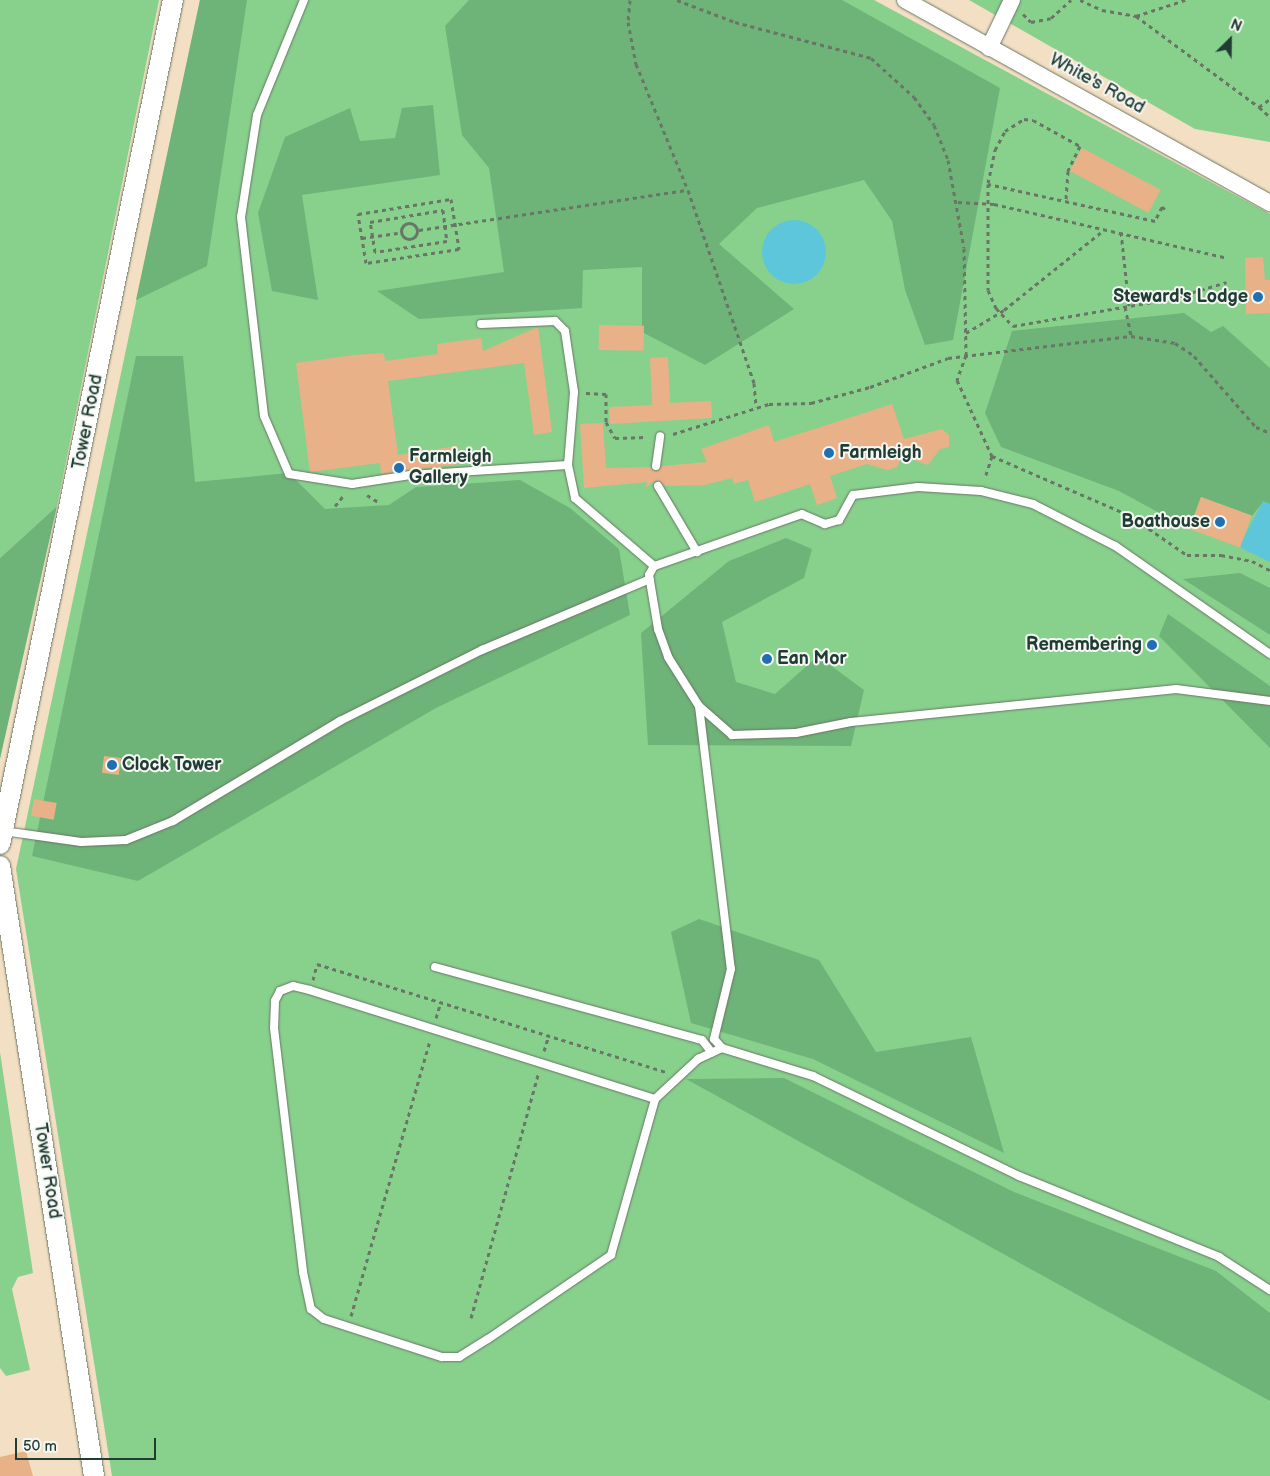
<!DOCTYPE html>
<html>
<head>
<meta charset="utf-8">
<style>
	body { margin:0 }
	#map { position:relative; width:1270px; height:1476px; overflow:hidden; background:#f3dfc3; font-family:"Balsamiq Sans",sans-serif }
	div>[style] { position:absolute }
	[style*='--x'] { left:calc(var(--x)*1px); top:calc(var(--y)*1px); width:calc(var(--w)*1px); rotate:calc(var(--a)*1deg) }
	.green>* { inset:0; background:#88d18d }
	.forest>* { inset:0; background:#6eb378 }
	.water>* { inset:0; background:#5ec6db }
	.round { border-radius:50% }
	.building>* { inset:0; background:#e9b187; transform-origin:0 0 }
	.path>* { height:3px; margin-top:-1.5px; transform-origin:0; background:repeating-linear-gradient(90deg,#697666 0 4px,transparent 0 8px) }
	.path>.ring { margin:-1.5px; padding:0; box-sizing:content-box; background:none; border:3px solid #697666; border-radius:50% }
	.roads { filter:drop-shadow(0 0 1px #697666) drop-shadow(0 0 1px #697666) }
	.service>* { height:8px; margin:-4px; padding:0 4px; transform-origin:4px; border-radius:4px; background:#fff }
	.minor>* { height:16px; margin:-8px; padding:0 8px; transform-origin:8px; border-radius:8px; background:#fff }
	.tertiary>* { height:20px; margin:-10px; padding:0 10px; transform-origin:10px; border-radius:10px; background:#fff }
	.dots>* { width:14px; height:14px; translate:-50% -50%; box-sizing:border-box; border:2px solid #f6f6f2; border-radius:50% }
	span { translate:-50% -50%; white-space:nowrap; text-align:center; line-height:1.15; -webkit-text-stroke:4px #f6f6f2; paint-order:stroke }
	.street-label { font-size:18px; color:#1f3d34 }
	.poi-label { font-size:18px; color:#1f3d34; font-weight:700 }
	.right { translate:-100% -50%; text-align:right }
	.left { translate:0 -50%; text-align:left }
	.north { position:absolute; left:1205px; top:15px; width:50px; height:50px; -webkit-text-stroke:4px #f6f6f2; paint-order:stroke; rotate:23deg; font-size:14px; font-weight:700; line-height:20px; text-align:center; color:#1f3d34 }
	.north::after { content:''; display:block; margin:auto; width:18px; height:22px; background:#1f3d34; clip-path:polygon(50% 0,100% 100%,50% 72%,0 100%) }
	.scale { position:absolute; left:15px; top:1438px; width:141px; height:22px; box-sizing:border-box; border:2px solid #1f3d34; border-top:0; padding-left:6px; font-size:15px; line-height:18px; white-space:nowrap; color:#1f3d34; -webkit-text-stroke:4px #f6f6f2; paint-order:stroke }
</style>
</head>
<body>
<div id="map">
	<div class="green">
		<div style="clip-path:polygon(0 0,159px 0,57px 506px,0 558px)"></div>
		<div style="clip-path:polygon(200px 0,874px 0,1270px 214px,1270px 1476px,112px 1476px,16px 869px)"></div>
		<div style="clip-path:polygon(969px 0,1270px 0,1270px 142px,1195px 129px)"></div>
		<div style="clip-path:polygon(0 1052px,33px 1273px,18px 1277px,12px 1289px,30px 1370px,6px 1376px,0 1368px)"></div>
	</div>
	<div class="forest">
		<div style="clip-path:polygon(200px 0,247px 0,207px 266px,136px 300px)"></div>
		<div style="clip-path:polygon(469px 0,842px 0,1000px 88px,953px 340px,925px 345px,905px 290px,892px 221px,864px 180px,757px 208px,719px 244px,794px 309px,705px 365px,642px 332px,642px 267px,583px 270px,582px 308px,419px 319px,377px 291px,504px 272px,489px 168px,462px 135px,445px 26px)"></div>
		<div style="clip-path:polygon(433px 105px,440px 175px,302px 195px,318px 300px,272px 291px,258px 213px,285px 137px,350px 108px,360px 141px,395px 138px,402px 108px)"></div>
		<div style="clip-path:polygon(1184px 313px,1211px 332px,1223px 326px,1270px 368px,1270px 504px,1263px 502px,1252px 516px,1201px 497px,1189px 529px,1119px 491px,1001px 447px,985px 413px,1012px 331px)"></div>
		<div style="clip-path:polygon(136px 356px,183px 356px,195px 482px,289px 473px,325px 509px,389px 505px,416px 487px,520px 480px,570px 508px,619px 549px,630px 615px,436px 708px,138px 881px,32px 856px)"></div>
		<div style="clip-path:polygon(57px 506px,0 759px,0 558px)"></div>
		<div style="clip-path:polygon(786px 538px,812px 549px,804px 578px,722px 622px,736px 682px,775px 694px,818px 656px,864px 690px,851px 746px,648px 745px,641px 633px,729px 561px)"></div>
		<div style="clip-path:polygon(1240px 573px,1270px 588px,1270px 635px,1183px 579px)"></div>
		<div style="clip-path:polygon(1168px 614px,1270px 686px,1270px 748px,1159px 636px)"></div>
		<div style="clip-path:polygon(699px 919px,819px 960px,876px 1052px,971px 1037px,1004px 1153px,813px 1059px,691px 1023px,671px 932px)"></div>
		<div style="clip-path:polygon(784px 1078px,1014px 1192px,1216px 1271px,1270px 1313px,1270px 1401px,686px 1079px)"></div>
	</div>
	<div class="water">
		<div class="round" style="left:762px;top:220px;width:64px;height:64px"></div>
		<div style="clip-path:polygon(1263px 501px,1270px 504px,1270px 562px,1239px 547px)"></div>
	</div>
	<div class="building">
		<div style="left:1082px;top:148px;width:89px;height:26px;rotate:28deg"></div>
		<div style="clip-path:polygon(1263px 257px,1265px 280px,1270px 280px,1270px 313px,1246px 314px,1245px 258px)"></div>
		<div style="left:599px;top:325px;width:45px;height:25px;rotate:1deg"></div>
		<div style="clip-path:polygon(538px 327px,552px 432px,534px 435px,524px 363px,388px 381px,398px 455px,457px 446px,460px 464px,381px 474px,380px 463px,310px 472px,296px 363px,354px 355px,384px 353px,385px 361px,438px 354px,437px 344px,481px 338px,483px 351px)"></div>
		<div style="clip-path:polygon(668px 357px,670px 403px,711px 401px,712px 418px,610px 424px,609px 407px,652px 405px,650px 358px)"></div>
		<div style="clip-path:polygon(892px 404px,904px 439px,942px 429px,949px 435px,949px 447px,940px 449px,928px 465px,902px 456px,897px 467px,887px 470px,867px 464px,830px 476px,837px 498px,817px 505px,810px 484px,755px 502px,748px 480px,734px 484px,732px 478px,705px 485px,664px 486px,657px 480px,646px 487px,647px 482px,584px 488px,580px 424px,603px 423px,606px 468px,651px 467px,656px 472px,662px 466px,707px 462px,701px 449px,769px 425px,774px 442px)"></div>
		<div style="left:1201px;top:497px;width:54px;height:34px;rotate:20deg"></div>
		<div style="left:104px;top:756px;width:17px;height:17px;rotate:7deg"></div>
		<div style="left:34px;top:799px;width:23px;height:17px;rotate:10deg"></div>
		<div style="clip-path:polygon(26px 1451px,33px 1476px,0 1476px,0 1457px)"></div>
	</div>
	<div class="path">
		<div style="--x:630;--y:0;--w:22;--a:95"></div>
		<div style="--x:628;--y:22;--w:43;--a:79.2"></div>
		<div style="--x:636;--y:64;--w:136;--a:67.6"></div>
		<div style="--x:688;--y:190;--w:204;--a:71.1"></div>
		<div style="--x:754;--y:383;--w:24;--a:85"></div>
		<div style="--x:677;--y:0;--w:62;--a:20.8"></div>
		<div style="--x:735;--y:22;--w:141;--a:14.8"></div>
		<div style="--x:871;--y:58;--w:58;--a:42.2"></div>
		<div style="--x:914;--y:97;--w:34;--a:54"></div>
		<div style="--x:934;--y:125;--w:38;--a:68"></div>
		<div style="--x:948;--y:160;--w:89;--a:79.7"></div>
		<div style="--x:964;--y:248;--w:107;--a:88.9"></div>
		<div style="--x:966;--y:355;--w:27;--a:110"></div>
		<div style="--x:957;--y:380;--w:84;--a:65.3"></div>
		<div style="--x:992;--y:456;--w:23;--a:108"></div>
		<div style="--x:1080;--y:0;--w:24;--a:24"></div>
		<div style="--x:1102;--y:10;--w:35;--a:10"></div>
		<div style="--x:1136;--y:16;--w:52;--a:-18.1"></div>
		<div style="--x:1023;--y:14;--w:11;--a:45"></div>
		<div style="--x:1031;--y:22;--w:20;--a:-11"></div>
		<div style="--x:1051;--y:18;--w:27;--a:-42"></div>
		<div style="--x:1136;--y:16;--w:153;--a:36.5"></div>
		<div style="--x:1259;--y:107;--w:14;--a:-36"></div>
		<div style="--x:1259;--y:107;--w:15;--a:42"></div>
		<div style="--x:988;--y:183;--w:34;--a:-78"></div>
		<div style="--x:995;--y:150;--w:21;--a:-62"></div>
		<div style="--x:1005;--y:131;--w:22;--a:-32"></div>
		<div style="--x:1024;--y:119;--w:9;--a:6"></div>
		<div style="--x:1033;--y:120;--w:54;--a:29"></div>
		<div style="--x:1080;--y:146;--w:28;--a:116"></div>
		<div style="--x:1068;--y:171;--w:29;--a:94"></div>
		<div style="--x:451;--y:199;--w:51;--a:80.9"></div>
		<div style="--x:459;--y:249;--w:94;--a:171.4"></div>
		<div style="--x:366;--y:263;--w:50;--a:-99.3"></div>
		<div style="--x:358;--y:214;--w:94;--a:-9.2"></div>
		<div style="--x:958;--y:202;--w:36;--a:3"></div>
		<div style="--x:994;--y:204;--w:239;--a:13"></div>
		<div style="--x:1165;--y:209;--w:4;--a:-146"></div>
		<div style="--x:1162;--y:207;--w:16;--a:117"></div>
		<div style="--x:1155;--y:221;--w:171;--a:-167.5"></div>
		<div style="--x:988;--y:184;--w:106;--a:90"></div>
		<div style="--x:988;--y:290;--w:20;--a:66"></div>
		<div style="--x:996;--y:308;--w:25;--a:47"></div>
		<div style="--x:1013;--y:326;--w:159;--a:-9.8"></div>
		<div style="--x:1170;--y:299;--w:59;--a:-16.6"></div>
		<div style="--x:443;--y:210;--w:31;--a:83"></div>
		<div style="--x:447;--y:241;--w:73;--a:171.3"></div>
		<div style="--x:375;--y:252;--w:30;--a:-99"></div>
		<div style="--x:370;--y:222;--w:74;--a:-9.3"></div>
		<div class="ring" style="left:401px;top:223px;width:13px;height:13px"></div>
		<div style="--x:419;--y:230;--w:272;--a:-8.5"></div>
		<div style="--x:1121;--y:232;--w:74;--a:83.8"></div>
		<div style="--x:362;--y:238;--w:36;--a:-8"></div>
		<div style="--x:1125;--y:307;--w:30;--a:78"></div>
		<div style="--x:966;--y:333;--w:44;--a:-31.2"></div>
		<div style="--x:1004;--y:310;--w:129;--a:-38.7"></div>
		<div style="--x:586;--y:393;--w:20;--a:3"></div>
		<div style="--x:606;--y:394;--w:28;--a:90"></div>
		<div style="--x:606;--y:422;--w:18;--a:61"></div>
		<div style="--x:615;--y:438;--w:32;--a:-2"></div>
		<div style="--x:673;--y:434;--w:101;--a:-17.4"></div>
		<div style="--x:769;--y:404;--w:42;--a:-1.4"></div>
		<div style="--x:811;--y:403;--w:61;--a:-15.2"></div>
		<div style="--x:870;--y:387;--w:83;--a:-20.4"></div>
		<div style="--x:948;--y:358;--w:184;--a:-6.9"></div>
		<div style="--x:1131;--y:336;--w:45;--a:9"></div>
		<div style="--x:1175;--y:343;--w:23;--a:34"></div>
		<div style="--x:1194;--y:356;--w:94;--a:48.9"></div>
		<div style="--x:1256;--y:427;--w:15;--a:23"></div>
		<div style="--x:992;--y:456;--w:149;--a:23.3"></div>
		<div style="--x:1129;--y:515;--w:70;--a:34.6"></div>
		<div style="--x:1187;--y:555;--w:34;--a:0"></div>
		<div style="--x:1221;--y:555;--w:32;--a:11"></div>
		<div style="--x:1252;--y:561;--w:20;--a:27"></div>
		<div style="--x:367;--y:495;--w:13;--a:32"></div>
		<div style="--x:335;--y:506;--w:14;--a:-51"></div>
		<div style="--x:313;--y:980;--w:16;--a:-76"></div>
		<div style="--x:317;--y:964;--w:365;--a:17.2"></div>
		<div style="--x:436;--y:1018;--w:17;--a:-73"></div>
		<div style="--x:544;--y:1051;--w:17;--a:-73"></div>
		<div style="--x:351;--y:1316;--w:286;--a:-74"></div>
		<div style="--x:471;--y:1318;--w:253;--a:-74.6"></div>
	</div>
	<div class="roads">
		<div class="service">
			<div style="--x:304;--y:0;--w:124;--a:112.2"></div>
			<div style="--x:257;--y:115;--w:103;--a:98.9"></div>
			<div style="--x:241;--y:217;--w:200;--a:83.4"></div>
			<div style="--x:264;--y:416;--w:63;--a:66.7"></div>
			<div style="--x:289;--y:474;--w:64;--a:9"></div>
			<div style="--x:352;--y:484;--w:59;--a:-8.8"></div>
			<div style="--x:410;--y:475;--w:158;--a:-3.6"></div>
			<div style="--x:481;--y:324;--w:74;--a:-2.3"></div>
			<div style="--x:555;--y:321;--w:14;--a:45"></div>
			<div style="--x:565;--y:331;--w:62;--a:81.6"></div>
			<div style="--x:574;--y:392;--w:73;--a:94.7"></div>
			<div style="--x:568;--y:465;--w:34;--a:78"></div>
			<div style="--x:575;--y:498;--w:104;--a:40.7"></div>
			<div style="--x:656;--y:466;--w:30;--a:-82"></div>
			<div style="--x:658;--y:486;--w:77;--a:59.4"></div>
			<div style="--x:1270;--y:654;--w:189;--a:-145.1"></div>
			<div style="--x:1115;--y:546;--w:92;--a:-152.9"></div>
			<div style="--x:1033;--y:504;--w:54;--a:-166"></div>
			<div style="--x:981;--y:491;--w:63;--a:-176.4"></div>
			<div style="--x:918;--y:487;--w:65;--a:173"></div>
			<div style="--x:853;--y:495;--w:29;--a:119"></div>
			<div style="--x:839;--y:520;--w:15;--a:164"></div>
			<div style="--x:825;--y:524;--w:25;--a:-157"></div>
			<div style="--x:802;--y:514;--w:157;--a:160.6"></div>
			<div style="--x:654;--y:566;--w:10;--a:119"></div>
			<div style="--x:649;--y:575;--w:55;--a:80.5"></div>
			<div style="--x:658;--y:629;--w:30;--a:70"></div>
			<div style="--x:668;--y:657;--w:58;--a:57.7"></div>
			<div style="--x:699;--y:706;--w:44;--a:41.3"></div>
			<div style="--x:732;--y:735;--w:64;--a:-1.8"></div>
			<div style="--x:796;--y:733;--w:56;--a:-11.3"></div>
			<div style="--x:851;--y:722;--w:327;--a:-5.8"></div>
			<div style="--x:1176;--y:689;--w:95;--a:7.3"></div>
			<div style="--x:699;--y:706;--w:265;--a:83.1"></div>
			<div style="--x:731;--y:969;--w:72;--a:103.7"></div>
			<div style="--x:714;--y:1039;--w:12;--a:48"></div>
			<div style="--x:3;--y:831;--w:79;--a:8"></div>
			<div style="--x:81;--y:842;--w:45;--a:-2.5"></div>
			<div style="--x:126;--y:840;--w:51;--a:-22"></div>
			<div style="--x:173;--y:821;--w:195;--a:-30.9"></div>
			<div style="--x:340;--y:721;--w:159;--a:-26.6"></div>
			<div style="--x:482;--y:650;--w:182;--a:-22.9"></div>
			<div style="--x:435;--y:967;--w:277;--a:15.3"></div>
			<div style="--x:702;--y:1040;--w:16;--a:52"></div>
			<div style="--x:655;--y:1099;--w:362;--a:-162.5"></div>
			<div style="--x:310;--y:990;--w:17;--a:-167"></div>
			<div style="--x:293;--y:986;--w:14;--a:159"></div>
			<div style="--x:280;--y:991;--w:11;--a:117"></div>
			<div style="--x:275;--y:1001;--w:27;--a:92"></div>
			<div style="--x:274;--y:1028;--w:246;--a:83.2"></div>
			<div style="--x:303;--y:1272;--w:38;--a:78"></div>
			<div style="--x:311;--y:1309;--w:16;--a:38"></div>
			<div style="--x:324;--y:1319;--w:124;--a:17.9"></div>
			<div style="--x:442;--y:1357;--w:17;--a:0"></div>
			<div style="--x:459;--y:1357;--w:34;--a:-32"></div>
			<div style="--x:488;--y:1339;--w:149;--a:-34.3"></div>
			<div style="--x:611;--y:1255;--w:162;--a:-74.2"></div>
			<div style="--x:655;--y:1099;--w:59;--a:-42.9"></div>
			<div style="--x:698;--y:1059;--w:26;--a:-25"></div>
			<div style="--x:722;--y:1048;--w:95;--a:17.1"></div>
			<div style="--x:813;--y:1076;--w:229;--a:25.9"></div>
			<div style="--x:1019;--y:1176;--w:216;--a:22"></div>
			<div style="--x:1219;--y:1257;--w:61;--a:32.9"></div>
		</div>
		<div class="minor">
			<div style="--x:905;--y:0;--w:418;--a:29.1"></div>
			<div style="--x:989;--y:48;--w:53;--a:-64.4"></div>
		</div>
		<div class="tertiary">
			<div style="--x:0;--y:844;--w:862;--a:-78.42"></div>
			<div style="--x:0;--y:866;--w:617;--a:81.24"></div>
		</div>
	</div>
	<div class="dots">
		<div style="left:1258px;top:297px;background:#1f6fb2"></div>
		<div style="left:829px;top:453px;background:#1f6fb2"></div>
		<div style="left:399px;top:468px;background:#1f6fb2"></div>
		<div style="left:1220px;top:522px;background:#1f6fb2"></div>
		<div style="left:1152px;top:645px;background:#1f6fb2"></div>
		<div style="left:767px;top:659px;background:#1f6fb2"></div>
		<div style="left:112px;top:765px;background:#1f6fb2"></div>
	</div>
	<div class="street-label">
		<span style="left:1097px;top:84px;rotate:29deg">White's Road</span>
		<span style="left:88px;top:422px;rotate:-79deg">Tower Road</span>
		<span style="left:47px;top:1171px;rotate:81deg">Tower Road</span>
	</div>
	<div class="poi-label">
		<span class="right" style="left:1248px;top:297px">Steward's Lodge</span>
		<span class="left" style="left:839px;top:453px">Farmleigh</span>
		<span class="left" style="left:409px;top:468px">Farmleigh<br>Gallery</span>
		<span class="right" style="left:1210px;top:522px">Boathouse</span>
		<span class="right" style="left:1142px;top:645px">Remembering</span>
		<span class="left" style="left:777px;top:659px">Ean Mor</span>
		<span class="left" style="left:122px;top:765px">Clock Tower</span>
	</div>
	<div class="north">N</div>
	<div class="scale">50 m</div>
</div>
</body>
</html>
